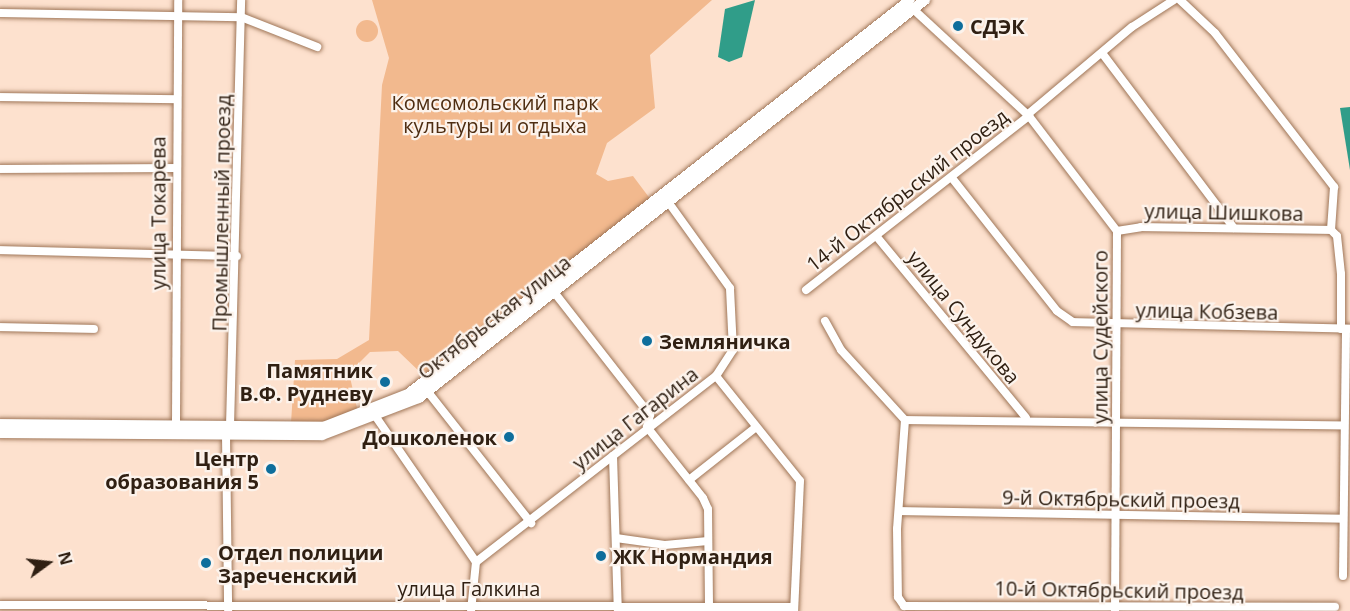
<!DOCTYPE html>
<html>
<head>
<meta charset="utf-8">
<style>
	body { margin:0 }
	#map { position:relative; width:1350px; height:611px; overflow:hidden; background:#fde1ce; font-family:"Open Sans",sans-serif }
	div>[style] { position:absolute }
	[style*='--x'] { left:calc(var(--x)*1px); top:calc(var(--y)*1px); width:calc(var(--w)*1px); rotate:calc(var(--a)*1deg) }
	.green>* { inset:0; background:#f2b98e }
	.round { border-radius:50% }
	.water>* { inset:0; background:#309d89 }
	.roads { filter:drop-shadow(0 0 2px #9f7658) drop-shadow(0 0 2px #9f7658) }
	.minor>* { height:8px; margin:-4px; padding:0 4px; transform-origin:4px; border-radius:4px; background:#fff }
	.major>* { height:10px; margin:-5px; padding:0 5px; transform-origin:5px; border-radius:5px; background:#fff }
	.dots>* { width:16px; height:16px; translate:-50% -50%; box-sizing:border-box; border:3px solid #fcf3ec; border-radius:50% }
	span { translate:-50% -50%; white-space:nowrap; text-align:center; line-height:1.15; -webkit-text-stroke:4.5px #fcf3ec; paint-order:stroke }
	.poi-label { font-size:20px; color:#302013; font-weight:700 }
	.left { translate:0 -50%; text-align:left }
	.right { translate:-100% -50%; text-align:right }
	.park-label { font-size:20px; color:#4e2d11 }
	.street-label { font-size:20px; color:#302013 }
	.north { position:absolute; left:18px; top:533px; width:60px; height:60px; -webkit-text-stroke:4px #fcf3ec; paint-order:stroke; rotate:75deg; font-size:16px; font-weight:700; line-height:24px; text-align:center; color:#302013 }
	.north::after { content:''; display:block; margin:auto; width:21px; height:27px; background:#302013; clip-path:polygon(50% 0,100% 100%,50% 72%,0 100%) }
</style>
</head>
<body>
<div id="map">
	<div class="green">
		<div style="clip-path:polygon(372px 0,712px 0,650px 55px,655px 108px,607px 143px,596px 174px,608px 181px,633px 176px,654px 204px,443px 364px,423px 375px,398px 351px,370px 352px,349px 373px,358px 412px,331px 422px,291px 423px,295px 360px,337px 359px,369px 340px,382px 85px,389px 58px)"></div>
		<div class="round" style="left:356px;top:20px;width:22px;height:22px"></div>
	</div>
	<div class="water">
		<div style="clip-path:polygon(755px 0,742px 57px,729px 62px,718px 57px,725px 9px)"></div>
		<div style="clip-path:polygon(1350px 107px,1350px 170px,1340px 108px)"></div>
	</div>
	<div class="roads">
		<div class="minor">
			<div style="--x:1180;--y:0;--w:48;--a:43.3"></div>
			<div style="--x:1215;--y:33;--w:195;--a:52.3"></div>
			<div style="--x:1334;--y:187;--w:43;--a:94"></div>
			<div style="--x:1331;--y:230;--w:8;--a:45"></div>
			<div style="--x:1337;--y:236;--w:38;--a:84"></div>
			<div style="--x:1341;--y:274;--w:55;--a:90"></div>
			<div style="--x:913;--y:9;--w:158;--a:42.7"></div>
			<div style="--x:1029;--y:116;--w:145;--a:52.6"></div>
			<div style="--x:1117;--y:231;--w:380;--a:90.3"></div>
			<div style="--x:0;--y:13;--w:241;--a:1"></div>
			<div style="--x:241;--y:17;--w:82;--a:21.5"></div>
			<div style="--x:1102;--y:53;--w:219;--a:53"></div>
			<div style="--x:0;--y:97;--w:176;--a:0.7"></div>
			<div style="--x:1027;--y:115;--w:137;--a:-40"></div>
			<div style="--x:1132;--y:27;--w:50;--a:-32.7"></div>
			<div style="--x:0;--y:169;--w:175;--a:-0.3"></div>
			<div style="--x:952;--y:178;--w:169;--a:51.7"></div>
			<div style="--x:1057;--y:311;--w:19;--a:35"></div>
			<div style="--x:1073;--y:322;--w:277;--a:1.4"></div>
			<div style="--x:1117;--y:231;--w:24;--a:-9"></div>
			<div style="--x:1141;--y:227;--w:190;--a:0.9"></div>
			<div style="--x:877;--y:237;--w:234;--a:50.5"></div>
			<div style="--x:0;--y:250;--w:237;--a:1.5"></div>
			<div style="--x:806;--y:290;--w:283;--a:-38"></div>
			<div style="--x:554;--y:292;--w:156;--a:52"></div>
			<div style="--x:650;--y:415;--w:12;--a:104"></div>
			<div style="--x:647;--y:427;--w:90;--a:51.7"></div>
			<div style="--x:703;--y:498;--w:12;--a:66"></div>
			<div style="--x:708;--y:509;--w:101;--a:89.4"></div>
			<div style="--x:825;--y:321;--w:33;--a:61"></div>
			<div style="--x:841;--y:350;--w:95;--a:47.6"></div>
			<div style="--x:905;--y:420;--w:109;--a:94.2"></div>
			<div style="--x:897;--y:529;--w:68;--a:89.2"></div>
			<div style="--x:898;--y:597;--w:11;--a:56"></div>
			<div style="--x:904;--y:606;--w:431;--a:0.1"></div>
			<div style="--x:0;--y:327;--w:94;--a:1.2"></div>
			<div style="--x:716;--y:376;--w:134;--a:51.3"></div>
			<div style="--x:800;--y:481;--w:130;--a:92.6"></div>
			<div style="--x:428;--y:392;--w:167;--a:51.8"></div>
			<div style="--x:376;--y:417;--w:176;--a:55.4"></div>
			<div style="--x:476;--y:562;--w:49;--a:95.8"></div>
			<div style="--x:905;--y:420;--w:438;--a:0.7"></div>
			<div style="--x:176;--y:425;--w:425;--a:-89.7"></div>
			<div style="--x:230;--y:426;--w:426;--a:-88.5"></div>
			<div style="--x:226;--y:435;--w:176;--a:89.3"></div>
			<div style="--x:613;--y:456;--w:155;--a:88.2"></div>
			<div style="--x:689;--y:480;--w:85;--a:-38.3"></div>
			<div style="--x:900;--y:511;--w:441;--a:1"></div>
			<div style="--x:616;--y:538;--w:49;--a:8.1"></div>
			<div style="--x:665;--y:545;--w:43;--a:-5.3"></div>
			<div style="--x:476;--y:562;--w:304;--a:-37.8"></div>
			<div style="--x:716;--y:376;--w:31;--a:-57"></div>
			<div style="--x:733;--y:350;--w:62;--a:-92.8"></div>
			<div style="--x:730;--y:288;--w:105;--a:-125.7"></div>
			<div style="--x:1343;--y:576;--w:247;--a:-89.3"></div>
			<div style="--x:0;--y:605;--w:794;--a:0.14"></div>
		</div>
		<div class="major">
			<div style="--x:0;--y:424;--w:323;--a:0.5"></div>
			<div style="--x:323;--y:427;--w:91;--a:-21.2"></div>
			<div style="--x:408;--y:394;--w:638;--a:-38.13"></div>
			<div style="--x:0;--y:433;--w:322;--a:0.4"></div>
			<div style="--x:322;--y:435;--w:104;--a:-20.9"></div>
			<div style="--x:419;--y:398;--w:644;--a:-38.19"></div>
		</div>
	</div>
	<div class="dots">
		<div style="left:958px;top:26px;background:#0e6e9c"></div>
		<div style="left:647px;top:341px;background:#0e6e9c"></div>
		<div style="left:385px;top:382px;background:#0e6e9c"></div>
		<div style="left:509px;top:437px;background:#0e6e9c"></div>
		<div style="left:271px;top:469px;background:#0e6e9c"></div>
		<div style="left:601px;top:556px;background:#0e6e9c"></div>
		<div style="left:206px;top:563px;background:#0e6e9c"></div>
	</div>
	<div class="poi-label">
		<span class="left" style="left:970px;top:26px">СДЭК</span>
		<span class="left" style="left:659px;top:341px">Земляничка</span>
		<span class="right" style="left:373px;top:382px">Памятник<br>В.Ф. Рудневу</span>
		<span class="right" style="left:497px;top:437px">Дошколенок</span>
		<span class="right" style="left:259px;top:470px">Центр<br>образования 5</span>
		<span class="left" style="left:218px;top:564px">Отдел полиции<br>Зареченский</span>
		<span class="left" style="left:613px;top:556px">ЖК Нормандия</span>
	</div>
	<div class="park-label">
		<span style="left:495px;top:114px">Комсомольский парк<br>культуры и отдыха</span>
	</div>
	<div class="street-label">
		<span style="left:907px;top:190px;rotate:-38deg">14-й Октябрьский проезд</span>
		<span style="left:1224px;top:212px;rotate:1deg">улица Шишкова</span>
		<span style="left:158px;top:213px;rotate:-90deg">улица Токарева</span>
		<span style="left:221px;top:213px;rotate:-89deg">Промышленный проезд</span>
		<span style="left:1207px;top:311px;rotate:1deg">улица Кобзева</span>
		<span style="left:494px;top:317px;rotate:-38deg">Октябрьская улица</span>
		<span style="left:964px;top:317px;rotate:51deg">улица Сундукова</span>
		<span style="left:1100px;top:337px;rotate:-90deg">улица Судейского</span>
		<span style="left:635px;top:418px;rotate:-38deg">улица Гагарина</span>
		<span style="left:1121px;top:499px;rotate:1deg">9-й Октябрьский проезд</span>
		<span style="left:469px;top:588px">улица Галкина</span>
		<span style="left:1119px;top:590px;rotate:1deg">10-й Октябрьский проезд</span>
	</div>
	<div class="north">N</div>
</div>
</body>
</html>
